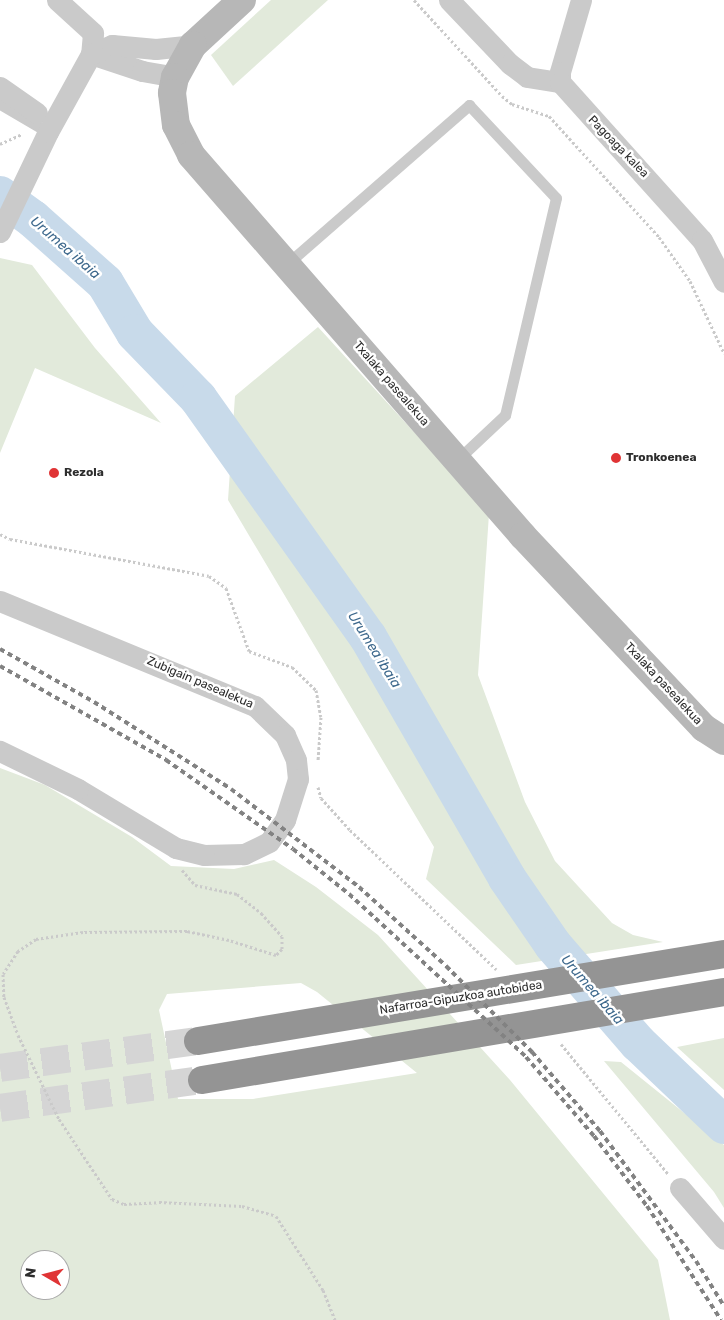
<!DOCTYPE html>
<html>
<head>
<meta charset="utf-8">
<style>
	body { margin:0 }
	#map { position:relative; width:724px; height:1320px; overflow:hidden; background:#fff; font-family:Rubik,sans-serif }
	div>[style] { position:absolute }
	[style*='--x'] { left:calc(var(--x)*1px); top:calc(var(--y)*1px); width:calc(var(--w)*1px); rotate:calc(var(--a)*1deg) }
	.green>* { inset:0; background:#e2eadb }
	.river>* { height:38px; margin:-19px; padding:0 19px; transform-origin:19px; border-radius:19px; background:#c8daea }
	.highway-tunnel>* { height:28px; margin-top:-14px; transform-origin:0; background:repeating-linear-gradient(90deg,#d5d5d5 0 28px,transparent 0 42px) }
	.path>* { height:3px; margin-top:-1.5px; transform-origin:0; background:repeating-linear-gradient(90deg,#cacaca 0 2.5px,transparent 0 5px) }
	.lane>* { height:11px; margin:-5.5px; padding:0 5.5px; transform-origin:5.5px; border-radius:5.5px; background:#cacaca }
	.street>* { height:21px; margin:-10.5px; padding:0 10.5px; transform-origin:10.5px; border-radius:10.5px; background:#cacaca }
	.secondary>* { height:28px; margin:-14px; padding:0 14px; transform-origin:14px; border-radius:14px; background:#b7b7b7 }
	.highway>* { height:28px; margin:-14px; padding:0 14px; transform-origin:14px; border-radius:14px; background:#949494 }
	.rail>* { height:4px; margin-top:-2px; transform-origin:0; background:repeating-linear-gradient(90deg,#828282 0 5px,transparent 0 9px) }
	.dots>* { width:14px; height:14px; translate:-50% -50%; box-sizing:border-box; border:2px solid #fff; border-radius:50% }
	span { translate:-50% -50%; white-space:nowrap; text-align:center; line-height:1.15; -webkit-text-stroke:5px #fff; paint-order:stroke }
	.street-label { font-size:12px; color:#2d2d2d }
	.poi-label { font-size:12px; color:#2d2d2d; font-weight:700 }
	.left { translate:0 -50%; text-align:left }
	.water-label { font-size:14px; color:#3e698d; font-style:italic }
	.north { position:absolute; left:20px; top:1250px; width:50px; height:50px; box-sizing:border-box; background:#fff; border:1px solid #ababab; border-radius:50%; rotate:278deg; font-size:14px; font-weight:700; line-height:20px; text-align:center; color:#2d2d2d }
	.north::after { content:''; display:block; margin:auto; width:18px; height:22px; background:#e03435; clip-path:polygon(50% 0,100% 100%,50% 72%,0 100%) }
</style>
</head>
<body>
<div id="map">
	<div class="green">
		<div style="clip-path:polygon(271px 0,328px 0,233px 86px,211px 55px)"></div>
		<div style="clip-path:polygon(0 258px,32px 265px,95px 348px,161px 423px,35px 368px,0 453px)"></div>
		<div style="clip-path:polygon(318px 327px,489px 514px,478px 675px,525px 802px,555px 861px,612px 923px,633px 935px,663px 942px,516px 965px,426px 879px,434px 847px,228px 500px,235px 396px)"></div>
		<div style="clip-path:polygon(evenodd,0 768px,45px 785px,132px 837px,171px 866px,234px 869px,274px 860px,316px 887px,378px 935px,510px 1080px,658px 1260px,670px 1320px,0 1320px,0 768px,301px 983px,317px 992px,417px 1073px,253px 1099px,178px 1099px,159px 1010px,167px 994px,301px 983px,0 768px,30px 1260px,60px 1260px,60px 1290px,30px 1290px,30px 1260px)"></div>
		<div style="clip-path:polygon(724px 1038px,724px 1090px,677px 1047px)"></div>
		<div style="clip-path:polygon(604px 1061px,621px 1062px,724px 1145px,724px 1208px,714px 1192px)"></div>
	</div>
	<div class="river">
		<div style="--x:0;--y:195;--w:41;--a:36"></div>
		<div style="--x:33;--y:219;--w:96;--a:41.6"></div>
		<div style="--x:105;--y:283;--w:58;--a:59"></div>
		<div style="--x:135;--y:333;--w:91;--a:45.9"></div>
		<div style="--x:198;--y:398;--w:293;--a:54.6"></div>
		<div style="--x:368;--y:637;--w:278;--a:60"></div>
		<div style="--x:507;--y:878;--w:81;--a:55.5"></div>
		<div style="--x:553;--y:945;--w:130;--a:49.1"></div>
		<div style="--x:638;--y:1043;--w:119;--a:43.6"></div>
	</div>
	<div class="highway-tunnel">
		<div style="--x:0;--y:1068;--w:200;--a:-7.8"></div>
		<div style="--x:0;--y:1108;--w:204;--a:-7.9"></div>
	</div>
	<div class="path">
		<div style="--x:414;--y:0;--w:130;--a:47.5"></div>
		<div style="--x:502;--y:96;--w:13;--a:39"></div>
		<div style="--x:512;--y:104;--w:39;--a:18"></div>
		<div style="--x:549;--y:116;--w:164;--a:47.7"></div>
		<div style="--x:659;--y:237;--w:54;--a:54.8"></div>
		<div style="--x:690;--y:281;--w:80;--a:64.7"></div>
		<div style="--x:0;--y:144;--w:24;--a:-24"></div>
		<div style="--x:0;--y:534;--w:11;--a:27"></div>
		<div style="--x:10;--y:539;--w:202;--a:10.5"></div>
		<div style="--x:209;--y:576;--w:21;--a:35"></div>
		<div style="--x:226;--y:588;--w:67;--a:69.9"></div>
		<div style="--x:249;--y:651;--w:46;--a:20.4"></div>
		<div style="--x:292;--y:667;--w:33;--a:44"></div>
		<div style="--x:316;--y:690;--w:27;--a:80"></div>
		<div style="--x:321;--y:717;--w:44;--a:93.9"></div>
		<div style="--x:318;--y:787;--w:11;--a:75"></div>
		<div style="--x:321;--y:798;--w:43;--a:47.8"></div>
		<div style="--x:350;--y:830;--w:202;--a:43.6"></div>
		<div style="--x:182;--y:870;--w:20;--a:49"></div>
		<div style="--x:195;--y:885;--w:43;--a:12.1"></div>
		<div style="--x:237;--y:894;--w:31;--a:38"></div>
		<div style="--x:261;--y:913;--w:31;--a:48"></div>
		<div style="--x:282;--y:936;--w:13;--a:90"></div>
		<div style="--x:282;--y:949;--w:8;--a:135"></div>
		<div style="--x:276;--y:955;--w:49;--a:-162.3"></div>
		<div style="--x:229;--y:940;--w:43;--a:-167.9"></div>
		<div style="--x:187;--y:931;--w:104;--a:179.4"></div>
		<div style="--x:83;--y:932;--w:48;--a:171.5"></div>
		<div style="--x:36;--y:939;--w:22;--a:146"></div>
		<div style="--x:18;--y:951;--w:27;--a:123"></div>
		<div style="--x:3;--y:974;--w:23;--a:88"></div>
		<div style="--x:4;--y:997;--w:40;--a:69.8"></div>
		<div style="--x:18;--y:1035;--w:93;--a:64"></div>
		<div style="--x:59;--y:1119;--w:96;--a:56.5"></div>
		<div style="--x:112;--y:1199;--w:13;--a:23"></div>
		<div style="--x:124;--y:1204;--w:35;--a:-3"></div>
		<div style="--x:159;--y:1202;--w:83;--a:2.8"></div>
		<div style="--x:242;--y:1206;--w:35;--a:16"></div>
		<div style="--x:276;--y:1216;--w:88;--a:57.6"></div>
		<div style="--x:323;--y:1290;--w:32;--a:68"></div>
		<div style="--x:561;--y:1044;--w:168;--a:50.5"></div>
	</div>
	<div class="lane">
		<div style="--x:0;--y:104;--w:56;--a:30.3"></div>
		<div style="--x:287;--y:264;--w:242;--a:-41.1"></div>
		<div style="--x:469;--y:105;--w:127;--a:46.9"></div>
		<div style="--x:556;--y:198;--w:223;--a:103.2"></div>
		<div style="--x:505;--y:415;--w:66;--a:136.8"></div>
	</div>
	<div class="street">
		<div style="--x:57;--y:0;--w:49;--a:42.5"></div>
		<div style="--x:93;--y:33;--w:21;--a:95"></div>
		<div style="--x:449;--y:0;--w:88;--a:46.4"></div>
		<div style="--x:510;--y:64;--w:21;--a:37"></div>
		<div style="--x:527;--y:77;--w:33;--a:9"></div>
		<div style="--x:581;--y:0;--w:75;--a:106.3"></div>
		<div style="--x:560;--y:72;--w:10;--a:90"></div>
		<div style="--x:560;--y:82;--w:212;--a:48.1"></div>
		<div style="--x:702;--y:240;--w:47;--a:62.4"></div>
		<div style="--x:91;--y:54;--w:54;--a:18.4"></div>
		<div style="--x:142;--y:71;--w:34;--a:10"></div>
		<div style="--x:0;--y:87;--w:45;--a:35.1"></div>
		<div style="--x:0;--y:232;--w:111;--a:-64.4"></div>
		<div style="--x:48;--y:132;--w:89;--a:-61.1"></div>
		<div style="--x:91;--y:54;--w:23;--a:-23"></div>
		<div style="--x:112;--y:45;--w:44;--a:5.2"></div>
		<div style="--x:156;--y:49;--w:37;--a:-6"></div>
		<div style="--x:0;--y:601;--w:276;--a:22.4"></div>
		<div style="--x:255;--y:706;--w:42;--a:44"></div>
		<div style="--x:285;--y:735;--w:27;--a:66"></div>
		<div style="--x:296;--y:760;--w:19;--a:84"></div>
		<div style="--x:298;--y:779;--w:43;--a:107.6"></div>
		<div style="--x:285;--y:820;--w:27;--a:126"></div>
		<div style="--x:269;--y:842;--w:28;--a:154"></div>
		<div style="--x:244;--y:854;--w:40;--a:178.6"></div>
		<div style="--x:204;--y:855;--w:29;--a:-166"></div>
		<div style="--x:176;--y:848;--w:114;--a:-149"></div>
		<div style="--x:78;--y:789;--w:87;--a:-154"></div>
		<div style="--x:680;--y:1188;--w:67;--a:49.2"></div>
	</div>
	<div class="secondary">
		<div style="--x:242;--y:0;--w:67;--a:137.4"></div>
		<div style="--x:193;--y:45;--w:37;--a:119"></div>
		<div style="--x:175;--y:77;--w:16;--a:101"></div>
		<div style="--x:172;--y:93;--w:32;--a:83"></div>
		<div style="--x:176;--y:125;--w:34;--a:63"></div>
		<div style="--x:191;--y:155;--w:505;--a:48.93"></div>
		<div style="--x:523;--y:536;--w:264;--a:46.7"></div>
		<div style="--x:704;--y:728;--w:24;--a:33"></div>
	</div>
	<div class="highway">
		<div style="--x:198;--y:1041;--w:533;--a:-9.39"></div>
		<div style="--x:202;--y:1080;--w:529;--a:-9.57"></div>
	</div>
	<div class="rail">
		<div style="--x:0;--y:649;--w:108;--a:29.4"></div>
		<div style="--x:94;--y:702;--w:162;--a:32.4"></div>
		<div style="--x:231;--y:789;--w:161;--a:37.4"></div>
		<div style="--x:359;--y:887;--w:118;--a:42.2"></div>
		<div style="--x:446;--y:966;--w:122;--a:45"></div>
		<div style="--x:532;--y:1052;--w:104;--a:49.3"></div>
		<div style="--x:600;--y:1131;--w:162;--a:53.6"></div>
		<div style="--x:696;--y:1261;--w:53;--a:58.1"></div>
		<div style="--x:0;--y:666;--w:191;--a:29.5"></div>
		<div style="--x:166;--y:760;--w:155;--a:35"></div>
		<div style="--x:293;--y:849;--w:72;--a:38.8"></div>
		<div style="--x:349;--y:894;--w:241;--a:42.6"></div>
		<div style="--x:526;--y:1057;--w:104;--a:49.3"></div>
		<div style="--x:594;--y:1136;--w:88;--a:52.9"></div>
		<div style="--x:647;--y:1206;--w:136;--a:57"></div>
	</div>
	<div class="dots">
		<div style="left:616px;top:458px;background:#e03435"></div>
		<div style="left:54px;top:473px;background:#e03435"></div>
	</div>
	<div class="street-label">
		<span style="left:618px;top:147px;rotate:46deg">Pagoaga kalea</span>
		<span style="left:391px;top:384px;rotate:49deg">Txalaka pasealekua</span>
		<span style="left:200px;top:683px;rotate:23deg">Zubigain pasealekua</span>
		<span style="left:663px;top:684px;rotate:47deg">Txalaka pasealekua</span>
		<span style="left:461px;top:998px;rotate:-9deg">Nafarroa-Gipuzkoa autobidea</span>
	</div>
	<div class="poi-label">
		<span class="left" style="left:626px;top:458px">Tronkoenea</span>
		<span class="left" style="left:64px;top:473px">Rezola</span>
	</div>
	<div class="water-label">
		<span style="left:65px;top:248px;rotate:41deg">Urumea ibaia</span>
		<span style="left:374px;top:650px;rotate:58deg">Urumea ibaia</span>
		<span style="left:592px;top:990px;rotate:49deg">Urumea ibaia</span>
	</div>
	<div class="north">N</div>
</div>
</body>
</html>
